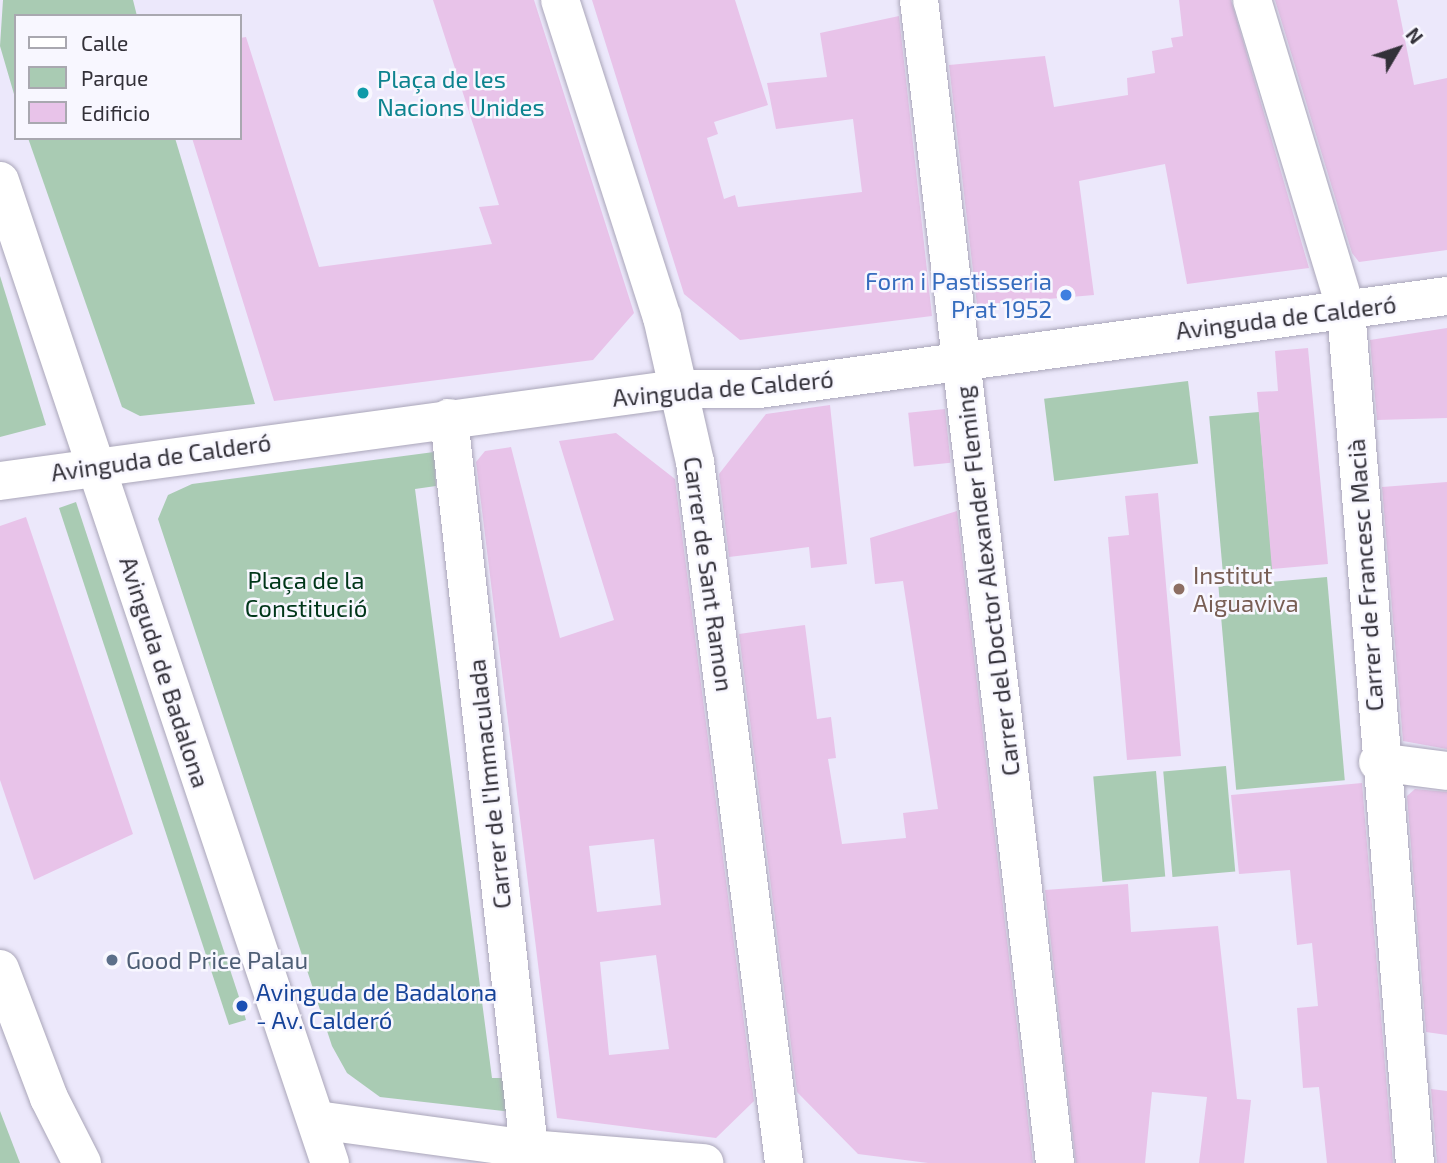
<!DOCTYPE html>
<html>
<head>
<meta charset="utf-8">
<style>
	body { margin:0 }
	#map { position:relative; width:1447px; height:1163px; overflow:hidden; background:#ece8fb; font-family:"Exo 2",sans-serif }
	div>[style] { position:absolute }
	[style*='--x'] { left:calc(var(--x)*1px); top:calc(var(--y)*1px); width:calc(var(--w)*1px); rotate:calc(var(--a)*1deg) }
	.green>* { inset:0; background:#a9cbb3; transform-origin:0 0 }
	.building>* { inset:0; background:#e8c3e9; transform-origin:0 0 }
	.roads { filter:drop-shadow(0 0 2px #aaa6b9) drop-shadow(0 0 2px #aaa6b9) }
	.minor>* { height:38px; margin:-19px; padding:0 19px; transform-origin:19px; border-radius:19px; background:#fff }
	.dots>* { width:19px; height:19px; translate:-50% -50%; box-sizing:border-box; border:4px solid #f8f7ff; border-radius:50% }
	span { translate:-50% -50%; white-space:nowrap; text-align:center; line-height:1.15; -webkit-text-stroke:5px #f8f7ff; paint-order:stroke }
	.culture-label { font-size:24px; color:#0d838f }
	.left { translate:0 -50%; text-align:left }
	.shop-label { font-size:24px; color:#366cbe }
	.right { translate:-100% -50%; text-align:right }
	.street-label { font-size:24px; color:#333139 }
	.education-label { font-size:24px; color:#785e54 }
	.park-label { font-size:24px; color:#003619 }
	.service-label { font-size:24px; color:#4e5e75 }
	.transit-label { font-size:24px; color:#164399 }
	.legend { position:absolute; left:14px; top:14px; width:228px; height:126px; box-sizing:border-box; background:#f8f7ff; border:2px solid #a9a8b0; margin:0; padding:9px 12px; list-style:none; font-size:21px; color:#333139 }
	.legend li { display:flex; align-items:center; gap:14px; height:35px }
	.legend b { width:35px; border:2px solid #a9a8b0 }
	.north { position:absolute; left:1363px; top:14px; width:70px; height:70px; -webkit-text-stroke:5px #f8f7ff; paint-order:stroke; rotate:51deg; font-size:19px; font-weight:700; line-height:28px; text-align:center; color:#333139 }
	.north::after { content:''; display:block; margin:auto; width:24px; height:32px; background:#333139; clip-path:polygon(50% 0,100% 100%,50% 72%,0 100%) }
</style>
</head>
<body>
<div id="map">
	<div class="green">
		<div style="clip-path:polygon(3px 0,133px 0,137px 16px,16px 16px,16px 101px,0 46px)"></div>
		<div style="clip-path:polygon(28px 138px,175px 138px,255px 404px,140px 416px,122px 407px)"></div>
		<div style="clip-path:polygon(0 276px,46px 425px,0 437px)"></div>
		<div style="left:1188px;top:381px;width:83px;height:145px;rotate:83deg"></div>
		<div style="left:1259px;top:412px;width:158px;height:50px;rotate:85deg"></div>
		<div style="clip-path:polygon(434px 452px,436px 486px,415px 489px,492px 1078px,506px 1078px,512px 1112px,380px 1097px,347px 1073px,332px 1046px,158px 519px,168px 495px,192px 484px)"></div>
		<div style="clip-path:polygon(76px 502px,242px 1006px,246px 1020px,229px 1025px,59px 508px)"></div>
		<div style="left:1327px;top:577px;width:204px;height:109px;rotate:85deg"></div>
		<div style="left:1226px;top:766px;width:106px;height:63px;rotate:85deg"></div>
		<div style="left:1156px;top:771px;width:106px;height:63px;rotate:85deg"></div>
		<div style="clip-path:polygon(0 1111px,20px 1163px,0 1163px)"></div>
	</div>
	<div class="building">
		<div style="clip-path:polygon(433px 0,534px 0,634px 313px,593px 360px,274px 401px,192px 138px,240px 138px,240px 38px,246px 37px,319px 267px,492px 244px,479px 207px,499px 205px)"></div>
		<div style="clip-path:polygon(592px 0,735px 0,768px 105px,714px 122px,718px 134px,707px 138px,724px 199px,735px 195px,738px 207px,862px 192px,853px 119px,776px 129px,767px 83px,827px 77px,820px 33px,899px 16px,932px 316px,740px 340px,684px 294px)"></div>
		<div style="clip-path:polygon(1179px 0,1231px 0,1309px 268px,1187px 284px,1165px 164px,1079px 181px,1094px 295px,977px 305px,949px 65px,1045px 56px,1054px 107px,1128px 95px,1127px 78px,1155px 73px,1152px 51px,1173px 47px,1171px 38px,1183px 36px)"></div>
		<div style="clip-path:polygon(1275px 0,1397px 0,1414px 85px,1447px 78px,1447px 250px,1359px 262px,1352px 253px)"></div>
		<div style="clip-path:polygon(1447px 328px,1447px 418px,1377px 420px,1370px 340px)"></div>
		<div style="clip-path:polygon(1308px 348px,1328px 564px,1272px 569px,1257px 392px,1278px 391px,1275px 351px)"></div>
		<div style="clip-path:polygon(830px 405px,847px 564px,811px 568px,809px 547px,729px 557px,719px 474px,766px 414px)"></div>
		<div style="left:945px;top:409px;width:54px;height:37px;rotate:84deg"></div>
		<div style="clip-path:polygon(evenodd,616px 433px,675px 479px,754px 1101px,716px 1138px,557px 1118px,476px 462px,485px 451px,511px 447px,560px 638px,614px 620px,559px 441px,616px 433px,654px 839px,661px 905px,597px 912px,589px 846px,654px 839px,616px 433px,656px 955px,669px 1049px,609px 1055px,600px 962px,656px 955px)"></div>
		<div style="clip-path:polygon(1447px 482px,1447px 749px,1403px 741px,1382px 487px)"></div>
		<div style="clip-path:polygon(1158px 493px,1181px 756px,1127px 760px,1108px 537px,1129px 535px,1125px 496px)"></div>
		<div style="clip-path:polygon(957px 511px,1033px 1163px,928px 1163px,858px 1154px,797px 1092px,739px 634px,805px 625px,817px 719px,831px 717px,836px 758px,828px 759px,842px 844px,906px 838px,903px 813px,938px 809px,903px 581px,875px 584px,870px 538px)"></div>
		<div style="clip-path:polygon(26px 517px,133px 834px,34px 880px,0 780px,0 526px)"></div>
		<div style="clip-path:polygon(1362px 783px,1393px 1163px,1327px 1163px,1319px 1087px,1303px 1088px,1297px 1008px,1318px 1006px,1312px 943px,1297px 945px,1290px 870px,1239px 874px,1231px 795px)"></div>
		<div style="clip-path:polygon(1415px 789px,1447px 792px,1447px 1035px,1426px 1032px,1407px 796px)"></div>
		<div style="clip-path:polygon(1128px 884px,1131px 932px,1218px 926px,1237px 1099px,1251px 1100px,1244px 1163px,1199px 1163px,1207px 1097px,1152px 1092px,1145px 1163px,1076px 1163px,1045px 890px)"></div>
		<div style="clip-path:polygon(1431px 1089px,1447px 1091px,1447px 1163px,1437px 1163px)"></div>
	</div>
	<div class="roads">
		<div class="minor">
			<div style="--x:560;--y:0;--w:333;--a:72.2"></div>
			<div style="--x:662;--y:317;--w:149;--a:77.2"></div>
			<div style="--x:695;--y:462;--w:707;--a:82.76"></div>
			<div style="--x:919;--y:0;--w:1171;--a:83.33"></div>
			<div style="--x:1252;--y:0;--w:324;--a:73.1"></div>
			<div style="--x:1346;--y:310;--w:856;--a:85.38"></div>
			<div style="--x:0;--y:181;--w:1036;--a:71.43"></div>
			<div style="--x:449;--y:418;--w:735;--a:83.75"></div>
			<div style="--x:0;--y:481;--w:683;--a:-7.74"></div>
			<div style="--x:677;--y:389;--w:82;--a:0"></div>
			<div style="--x:759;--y:389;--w:694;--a:-7.7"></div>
			<div style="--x:1378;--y:762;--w:70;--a:7.4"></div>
			<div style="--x:0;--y:969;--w:138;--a:69.2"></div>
			<div style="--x:49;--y:1098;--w:73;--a:63.1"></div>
			<div style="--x:317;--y:1120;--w:214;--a:7.8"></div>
			<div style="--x:529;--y:1149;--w:176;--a:4.6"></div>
		</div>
	</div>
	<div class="dots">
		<div style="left:363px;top:93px;background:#0f9aa8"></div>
		<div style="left:1066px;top:295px;background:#3f7fe0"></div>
		<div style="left:1179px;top:589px;background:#8d6e63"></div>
		<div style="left:112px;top:960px;background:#5c6f8a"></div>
		<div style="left:242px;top:1006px;background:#1a4fb4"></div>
	</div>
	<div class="culture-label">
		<span class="left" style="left:377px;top:93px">Plaça de les<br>Nacions Unides</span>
	</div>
	<div class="shop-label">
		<span class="right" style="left:1052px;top:295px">Forn i Pastisseria<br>Prat 1952</span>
	</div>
	<div class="street-label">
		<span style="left:1286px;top:317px;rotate:-7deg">Avinguda de Calderó</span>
		<span style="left:723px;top:388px;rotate:-5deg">Avinguda de Calderó</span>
		<span style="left:161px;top:457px;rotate:-8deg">Avinguda de Calderó</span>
		<span style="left:709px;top:574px;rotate:82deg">Carrer de Sant Ramon</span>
		<span style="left:1365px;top:575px;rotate:-94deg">Carrer de Francesc Macià</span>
		<span style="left:987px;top:581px;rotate:-97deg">Carrer del Doctor Alexander Fleming</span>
		<span style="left:165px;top:672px;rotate:72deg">Avinguda de Badalona</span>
		<span style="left:489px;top:784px;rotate:-96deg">Carrer de l'Immaculada</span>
	</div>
	<div class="education-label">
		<span class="left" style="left:1193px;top:589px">Institut<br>Aiguaviva</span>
	</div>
	<div class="park-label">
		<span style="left:306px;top:594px">Plaça de la<br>Constitució</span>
	</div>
	<div class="service-label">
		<span class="left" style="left:126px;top:960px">Good Price Palau</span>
	</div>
	<div class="transit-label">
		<span class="left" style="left:256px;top:1006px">Avinguda de Badalona<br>- Av. Calderó</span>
	</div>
	<ul class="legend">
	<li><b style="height:9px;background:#fff"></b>Calle</li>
	<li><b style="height:19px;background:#a9cbb3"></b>Parque</li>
	<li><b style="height:19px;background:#e8c3e9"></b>Edificio</li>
	</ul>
	<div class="north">N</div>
</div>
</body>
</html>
